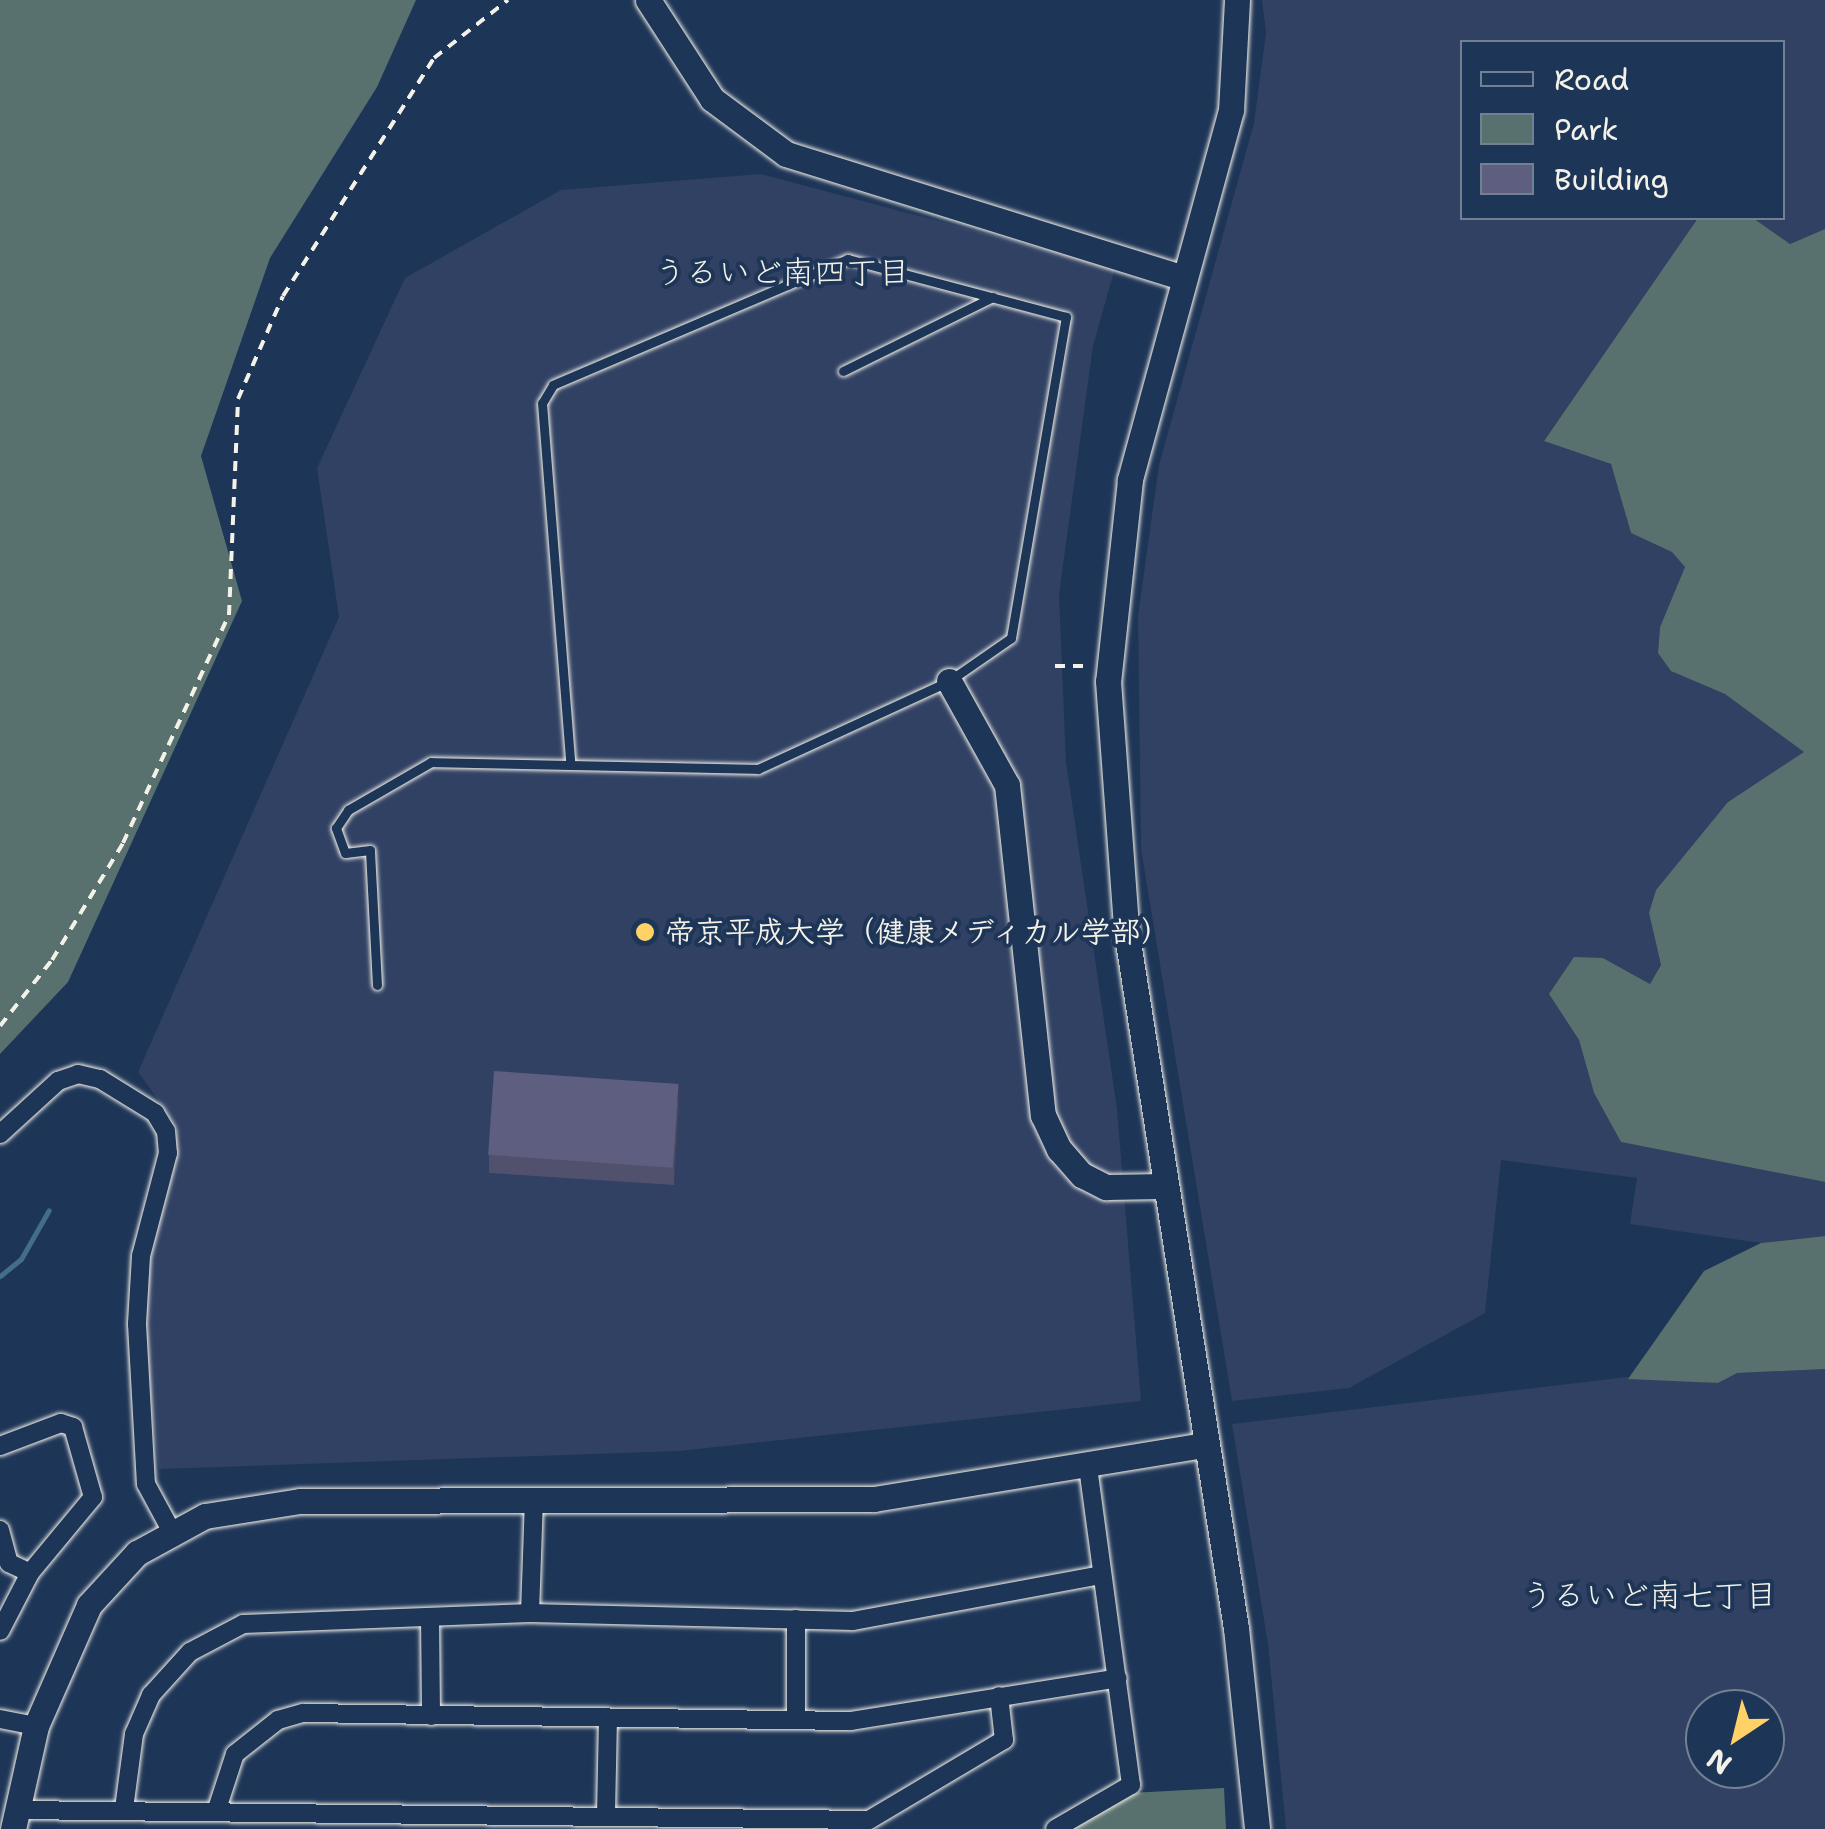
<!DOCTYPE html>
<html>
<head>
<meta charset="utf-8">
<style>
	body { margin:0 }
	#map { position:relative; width:1825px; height:1829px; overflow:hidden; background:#1d3557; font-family:"Shantell Sans","Klee One",sans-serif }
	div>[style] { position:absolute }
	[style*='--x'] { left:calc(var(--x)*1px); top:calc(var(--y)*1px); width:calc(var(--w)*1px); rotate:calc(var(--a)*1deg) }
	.built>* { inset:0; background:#304163 }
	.green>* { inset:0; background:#58716e }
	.stream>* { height:5px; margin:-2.5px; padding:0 2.5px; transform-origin:2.5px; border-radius:2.5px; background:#436e89 }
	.path>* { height:4px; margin-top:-2px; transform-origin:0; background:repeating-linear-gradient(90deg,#f4f1e8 0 10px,transparent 0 18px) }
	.roads { filter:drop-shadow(0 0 2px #f4f1e8) drop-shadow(0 0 2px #f4f1e8) }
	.lane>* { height:9px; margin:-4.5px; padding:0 4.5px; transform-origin:4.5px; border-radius:4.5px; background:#1d3557 }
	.street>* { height:18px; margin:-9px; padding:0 9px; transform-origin:9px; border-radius:9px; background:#1d3557 }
	.secondary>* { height:25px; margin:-12.5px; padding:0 12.5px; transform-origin:12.5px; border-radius:12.5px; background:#1d3557 }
	.wall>* { inset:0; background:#51516e }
	.shaded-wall>* { inset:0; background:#42425a }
	.building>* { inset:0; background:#5e5e80; transform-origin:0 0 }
	.dots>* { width:28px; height:28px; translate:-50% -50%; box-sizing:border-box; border:5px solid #1d3557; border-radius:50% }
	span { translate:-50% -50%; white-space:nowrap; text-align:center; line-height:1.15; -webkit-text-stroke:8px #1d3557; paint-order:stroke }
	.poi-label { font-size:30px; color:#f4f1e8; font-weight:700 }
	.left { translate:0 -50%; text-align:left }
	.neighbourhood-label { font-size:32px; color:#f4f1e8 }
	.legend { position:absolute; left:1460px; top:40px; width:325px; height:180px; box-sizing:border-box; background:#1d3557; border:2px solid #738091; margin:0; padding:12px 18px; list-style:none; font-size:30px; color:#f4f1e8 }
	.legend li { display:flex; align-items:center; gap:20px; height:50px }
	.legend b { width:50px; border:2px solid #738091 }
	.north { position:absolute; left:1685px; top:1689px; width:100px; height:100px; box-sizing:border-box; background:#1d3557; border:2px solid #738091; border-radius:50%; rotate:215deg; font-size:28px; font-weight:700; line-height:40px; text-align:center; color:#f4f1e8 }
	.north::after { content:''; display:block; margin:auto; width:35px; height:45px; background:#ffd166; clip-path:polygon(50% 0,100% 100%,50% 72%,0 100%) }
</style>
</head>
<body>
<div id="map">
	<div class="built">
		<div style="clip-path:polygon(1262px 0,1825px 0,1825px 229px,1790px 244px,1753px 218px,1782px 218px,1782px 42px,1462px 42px,1462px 218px,1698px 218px,1544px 441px,1611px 464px,1631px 533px,1673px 552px,1685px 567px,1660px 627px,1658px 653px,1671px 670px,1725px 694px,1805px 752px,1728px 802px,1649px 913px,1661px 965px,1650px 984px,1603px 958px,1549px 994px,1579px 1040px,1594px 1093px,1621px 1142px,1825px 1182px,1825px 1236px,1761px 1243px,1630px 1224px,1637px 1178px,1501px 1160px,1485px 1313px,1349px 1388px,1232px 1401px,1141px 849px,1138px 616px,1159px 465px,1254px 123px,1266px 33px)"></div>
		<div style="clip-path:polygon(761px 174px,1115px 268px,1093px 346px,1059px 595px,1066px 762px,1117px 1109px,1141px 1401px,679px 1451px,159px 1469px,141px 1307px,178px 1127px,138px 1072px,339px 617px,317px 468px,405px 278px,561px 190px)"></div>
		<div style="clip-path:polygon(evenodd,1825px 1369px,1825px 1829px,1286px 1829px,1268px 1644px,1232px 1424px,1627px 1377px,1718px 1383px,1736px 1373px,1825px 1369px,1705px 1709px,1765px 1709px,1765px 1769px,1705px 1769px,1705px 1709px)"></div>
	</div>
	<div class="green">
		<div style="clip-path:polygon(0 0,416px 0,377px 87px,270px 258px,201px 456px,242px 601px,68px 982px,0 1054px)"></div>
		<div style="clip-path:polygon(1698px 218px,1753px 218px,1790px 244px,1825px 229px,1825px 1182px,1621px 1142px,1594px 1093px,1579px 1040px,1549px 994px,1574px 957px,1603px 958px,1650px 984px,1661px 965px,1649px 913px,1656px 890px,1728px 802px,1804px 752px,1725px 694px,1671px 671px,1658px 653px,1660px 627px,1685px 567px,1672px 552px,1631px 533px,1611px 464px,1544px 441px)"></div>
		<div style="clip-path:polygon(1825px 1236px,1825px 1369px,1737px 1373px,1718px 1383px,1628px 1379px,1704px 1271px,1761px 1243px)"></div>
		<div style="clip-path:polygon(1224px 1788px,1226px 1829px,1068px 1829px,1130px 1793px)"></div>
	</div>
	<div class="stream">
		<div style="--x:0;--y:1276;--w:27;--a:-39"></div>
		<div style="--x:21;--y:1259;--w:56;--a:-60.3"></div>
	</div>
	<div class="path">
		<div style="--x:1055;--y:666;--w:35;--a:0"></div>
		<div style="--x:0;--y:1026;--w:84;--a:-51.8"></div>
		<div style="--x:52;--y:960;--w:137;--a:-58.7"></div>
		<div style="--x:123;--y:843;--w:251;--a:-65.1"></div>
		<div style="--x:229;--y:615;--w:216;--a:-87.6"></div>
		<div style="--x:238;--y:399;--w:112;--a:-66.4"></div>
		<div style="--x:283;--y:296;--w:282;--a:-57.6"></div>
		<div style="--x:434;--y:58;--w:94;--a:-38.1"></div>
	</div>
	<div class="roads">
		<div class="lane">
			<div style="--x:843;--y:371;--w:167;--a:-26.3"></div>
			<div style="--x:377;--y:985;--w:135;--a:-93"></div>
			<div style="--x:370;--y:850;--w:25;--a:173"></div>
			<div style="--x:345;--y:853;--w:27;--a:-110"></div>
			<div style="--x:336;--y:828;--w:22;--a:-56"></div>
			<div style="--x:348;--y:810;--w:96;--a:-30"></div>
			<div style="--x:431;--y:762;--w:327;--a:1.2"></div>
			<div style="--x:758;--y:769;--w:210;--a:-24.7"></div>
			<div style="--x:949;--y:681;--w:75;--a:-34.7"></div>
			<div style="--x:1011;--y:638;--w:326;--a:-80.3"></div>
			<div style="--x:1066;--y:317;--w:226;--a:-165.1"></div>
			<div style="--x:848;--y:259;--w:321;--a:156.9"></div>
			<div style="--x:553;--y:385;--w:21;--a:121"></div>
			<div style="--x:542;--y:403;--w:359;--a:85.5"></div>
		</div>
		<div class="street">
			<div style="--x:0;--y:1134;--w:79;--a:-42.4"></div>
			<div style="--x:58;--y:1081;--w:21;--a:-19"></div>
			<div style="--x:78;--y:1074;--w:23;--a:13"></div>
			<div style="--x:100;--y:1079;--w:65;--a:31.7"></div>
			<div style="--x:155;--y:1113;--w:21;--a:59"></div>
			<div style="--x:166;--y:1131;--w:22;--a:85"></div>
			<div style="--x:168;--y:1153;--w:106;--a:104.7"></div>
			<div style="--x:141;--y:1256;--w:68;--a:93.4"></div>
			<div style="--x:137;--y:1324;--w:160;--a:86.8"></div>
			<div style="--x:146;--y:1484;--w:55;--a:61.6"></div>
			<div style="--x:0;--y:1446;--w:65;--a:-20.7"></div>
			<div style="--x:61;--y:1423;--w:13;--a:18"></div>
			<div style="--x:73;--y:1427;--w:73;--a:74.1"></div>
			<div style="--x:93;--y:1497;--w:99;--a:129.7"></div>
			<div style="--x:30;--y:1573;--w:65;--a:117.3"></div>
			<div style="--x:0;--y:1530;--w:34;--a:75"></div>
			<div style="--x:9;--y:1563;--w:23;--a:25"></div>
			<div style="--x:530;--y:1613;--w:116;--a:-88"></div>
			<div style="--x:430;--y:1617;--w:99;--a:89.4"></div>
			<div style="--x:796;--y:1717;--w:98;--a:-90"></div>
			<div style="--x:0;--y:1719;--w:37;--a:11"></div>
			<div style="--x:124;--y:1809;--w:76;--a:-82.4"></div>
			<div style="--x:134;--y:1734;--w:43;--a:-66.4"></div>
			<div style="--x:151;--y:1695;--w:58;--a:-47.8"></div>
			<div style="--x:190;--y:1652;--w:60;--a:-27.8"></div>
			<div style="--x:243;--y:1624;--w:287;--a:-2.2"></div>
			<div style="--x:530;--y:1613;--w:323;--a:1.4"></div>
			<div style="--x:853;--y:1621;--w:253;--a:-10.5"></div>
			<div style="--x:16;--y:1810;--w:853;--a:0.67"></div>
			<div style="--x:869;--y:1820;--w:157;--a:-30.7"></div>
			<div style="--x:1004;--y:1740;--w:44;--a:-96.5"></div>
			<div style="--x:216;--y:1812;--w:61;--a:-71.9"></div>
			<div style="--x:235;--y:1754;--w:55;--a:-38.3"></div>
			<div style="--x:278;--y:1720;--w:26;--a:-16"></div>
			<div style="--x:303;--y:1713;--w:548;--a:0.84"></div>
			<div style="--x:851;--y:1721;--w:270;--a:-9.1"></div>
			<div style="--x:606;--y:1814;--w:94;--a:-88.8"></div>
			<div style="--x:1055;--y:1829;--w:88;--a:-30.1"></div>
			<div style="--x:1131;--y:1785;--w:320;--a:-97.7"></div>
		</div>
		<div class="secondary">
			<div style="--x:648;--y:0;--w:118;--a:57.1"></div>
			<div style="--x:712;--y:99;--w:92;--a:36.6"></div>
			<div style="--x:786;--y:154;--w:415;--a:17.3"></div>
			<div style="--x:1237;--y:0;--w:110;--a:93.1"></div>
			<div style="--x:1231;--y:110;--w:384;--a:105.3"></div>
			<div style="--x:1130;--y:480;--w:202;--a:96.2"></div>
			<div style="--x:1108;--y:681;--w:249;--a:85.8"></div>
			<div style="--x:1126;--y:929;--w:708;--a:81.06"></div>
			<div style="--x:1236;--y:1628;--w:202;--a:84"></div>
			<div style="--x:949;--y:681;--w:119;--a:60.9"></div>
			<div style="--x:1007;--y:785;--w:332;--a:83.8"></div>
			<div style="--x:1043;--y:1115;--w:38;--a:65"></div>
			<div style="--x:1059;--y:1149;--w:35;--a:49"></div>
			<div style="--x:1082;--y:1175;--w:27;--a:27"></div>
			<div style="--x:1106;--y:1187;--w:57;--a:-1"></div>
			<div style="--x:13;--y:1829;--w:106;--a:-77.4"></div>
			<div style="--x:36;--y:1726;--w:132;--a:-66.3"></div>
			<div style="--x:89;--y:1605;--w:71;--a:-47.3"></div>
			<div style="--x:137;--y:1553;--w:77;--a:-28.6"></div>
			<div style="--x:205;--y:1516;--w:96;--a:-9"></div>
			<div style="--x:300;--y:1501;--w:574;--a:-0.2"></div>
			<div style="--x:874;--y:1499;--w:334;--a:-9.3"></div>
		</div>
	</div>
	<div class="wall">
		<div style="clip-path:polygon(679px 1102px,674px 1185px,489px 1173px,489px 1155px)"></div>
	</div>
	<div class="shaded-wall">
		<div style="clip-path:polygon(679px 1083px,679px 1102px,674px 1185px,674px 1167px)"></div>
	</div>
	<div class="building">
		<div style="left:494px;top:1071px;width:185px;height:84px;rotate:4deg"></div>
	</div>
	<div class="dots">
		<div style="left:645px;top:932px;background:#ffd166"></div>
	</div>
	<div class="poi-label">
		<span class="left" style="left:665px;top:932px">帝京平成大学（健康メディカル学部）</span>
	</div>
	<div class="neighbourhood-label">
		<span style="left:782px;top:272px">うるいど南四丁目</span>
		<span style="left:1649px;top:1595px">うるいど南七丁目</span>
	</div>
	<ul class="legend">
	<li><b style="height:12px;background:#1d3557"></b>Road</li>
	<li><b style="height:28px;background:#58716e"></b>Park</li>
	<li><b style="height:28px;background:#5e5e80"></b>Building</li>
	</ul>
	<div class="north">N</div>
</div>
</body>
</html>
